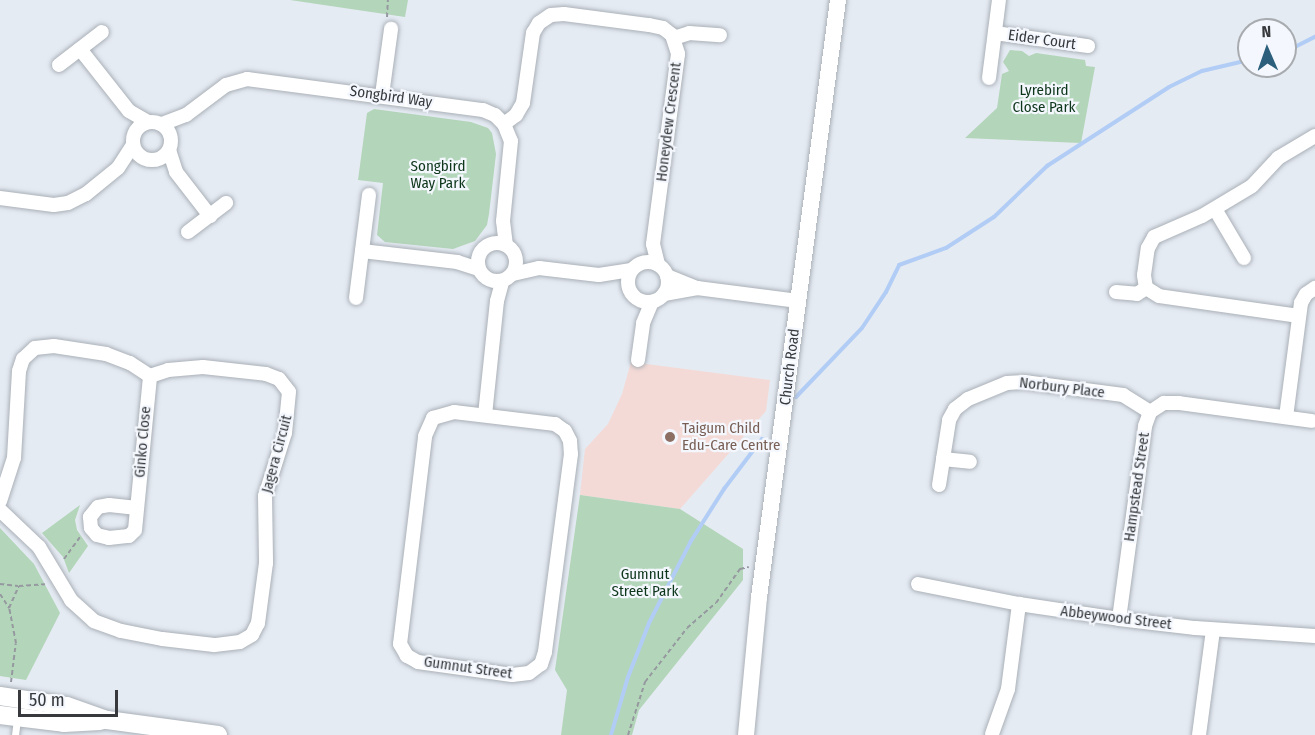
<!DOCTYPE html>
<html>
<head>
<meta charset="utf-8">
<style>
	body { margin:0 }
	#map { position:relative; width:1315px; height:735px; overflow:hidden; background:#e5ebf3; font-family:"Fira Sans Condensed",sans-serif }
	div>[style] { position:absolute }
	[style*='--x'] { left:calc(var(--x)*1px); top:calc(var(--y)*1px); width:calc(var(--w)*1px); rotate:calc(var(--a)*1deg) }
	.education>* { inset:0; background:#f4dad6 }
	.green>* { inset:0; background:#b3d5b9 }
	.stream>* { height:4px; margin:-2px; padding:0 2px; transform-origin:2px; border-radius:2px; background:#b2cdf5 }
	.path>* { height:2px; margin-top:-1px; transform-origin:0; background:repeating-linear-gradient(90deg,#95999f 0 4.5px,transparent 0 7.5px) }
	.roads { filter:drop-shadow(0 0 2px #aab0b7) drop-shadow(0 0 2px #aab0b7) }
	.service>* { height:7px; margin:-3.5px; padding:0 3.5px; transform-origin:3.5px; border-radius:3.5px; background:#fff }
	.minor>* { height:14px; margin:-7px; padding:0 7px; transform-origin:7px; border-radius:7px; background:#fff }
	.minor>.ring { margin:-7px; padding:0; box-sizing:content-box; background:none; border:14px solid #fff; border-radius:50% }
	.tertiary>* { height:16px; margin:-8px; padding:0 8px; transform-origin:8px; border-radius:8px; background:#fff }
	.secondary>* { height:18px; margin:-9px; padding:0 9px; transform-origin:9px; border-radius:9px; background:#fff }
	.dots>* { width:16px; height:16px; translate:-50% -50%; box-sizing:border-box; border:3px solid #f4f8fe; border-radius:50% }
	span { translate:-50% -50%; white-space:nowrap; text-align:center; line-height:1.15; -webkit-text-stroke:4.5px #f4f8fe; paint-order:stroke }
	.street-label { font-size:15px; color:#37393c }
	.park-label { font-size:15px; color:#0e361b }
	.education-label { font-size:15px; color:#785e54 }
	.left { translate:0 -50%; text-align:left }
	.north { position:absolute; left:1237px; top:18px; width:60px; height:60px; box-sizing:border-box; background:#f4f8fe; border:2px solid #a8acb0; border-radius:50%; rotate:358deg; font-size:16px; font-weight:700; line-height:24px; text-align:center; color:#37393c }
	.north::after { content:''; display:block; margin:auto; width:21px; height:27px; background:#2c5f7c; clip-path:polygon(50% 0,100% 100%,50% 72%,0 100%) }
	.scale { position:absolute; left:18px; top:690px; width:100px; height:27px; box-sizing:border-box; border:3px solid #37393c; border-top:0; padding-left:8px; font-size:18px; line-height:21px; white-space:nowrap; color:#37393c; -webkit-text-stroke:4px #f4f8fe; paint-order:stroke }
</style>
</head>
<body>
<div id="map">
	<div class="education">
		<div style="clip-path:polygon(631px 362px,770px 380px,766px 411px,680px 509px,580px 495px,585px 449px,608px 424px,622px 394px)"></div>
	</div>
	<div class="green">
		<div style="clip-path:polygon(290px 0,408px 0,405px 17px)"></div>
		<div style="clip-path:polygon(1010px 50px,1022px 51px,1029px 56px,1036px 53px,1085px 60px,1086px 66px,1095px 67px,1081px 143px,965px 138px,997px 108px,1002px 74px,1009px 71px,1003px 62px)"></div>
		<div style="clip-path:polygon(374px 109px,471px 122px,488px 128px,492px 133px,496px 154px,489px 214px,487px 225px,475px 241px,453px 249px,385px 242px,377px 235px,383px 183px,358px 180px,367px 113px)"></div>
		<div style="clip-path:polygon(580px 495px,680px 509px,743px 549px,743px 580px,639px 710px,632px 735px,561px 735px,567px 690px,555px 670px)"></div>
		<div style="clip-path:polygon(80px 505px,75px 520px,77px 530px,88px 546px,69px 573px,63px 557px,42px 533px)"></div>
		<div style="clip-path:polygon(0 528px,34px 564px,60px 613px,26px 680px,0 676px)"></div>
	</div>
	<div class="stream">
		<div style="--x:1285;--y:52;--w:34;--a:-27"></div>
		<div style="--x:796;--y:397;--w:95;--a:-46.3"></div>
		<div style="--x:862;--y:328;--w:43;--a:-56.3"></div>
		<div style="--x:886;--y:292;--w:30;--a:-64"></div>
		<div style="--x:899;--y:265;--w:50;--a:-19.9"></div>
		<div style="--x:946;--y:248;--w:57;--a:-32.9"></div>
		<div style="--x:994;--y:217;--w:74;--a:-43.9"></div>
		<div style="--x:1047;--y:166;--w:145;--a:-32.9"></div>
		<div style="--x:1169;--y:87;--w:37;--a:-26"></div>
		<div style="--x:1202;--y:71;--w:48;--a:-13.2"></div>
		<div style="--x:611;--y:735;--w:60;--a:-73.7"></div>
		<div style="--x:628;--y:677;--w:58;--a:-68.7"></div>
		<div style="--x:649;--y:623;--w:92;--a:-62.9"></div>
		<div style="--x:691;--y:541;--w:62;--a:-57.6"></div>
		<div style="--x:724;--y:489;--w:63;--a:-52.8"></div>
	</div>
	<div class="path">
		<div style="--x:387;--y:17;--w:17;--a:-87"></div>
		<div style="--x:64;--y:559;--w:29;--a:-54"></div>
		<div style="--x:0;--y:584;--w:18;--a:6"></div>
		<div style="--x:0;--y:594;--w:17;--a:57"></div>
		<div style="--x:11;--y:682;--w:39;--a:-83"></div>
		<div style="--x:16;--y:643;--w:36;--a:-101"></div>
		<div style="--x:9;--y:608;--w:24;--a:-66"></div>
		<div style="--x:19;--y:586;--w:26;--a:-4"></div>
		<div style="--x:628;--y:735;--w:56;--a:-72.2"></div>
		<div style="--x:645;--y:682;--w:68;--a:-52.1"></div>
		<div style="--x:687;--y:628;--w:38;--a:-41"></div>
		<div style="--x:716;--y:603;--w:42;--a:-54.8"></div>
		<div style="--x:740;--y:569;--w:9;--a:-13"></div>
	</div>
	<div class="roads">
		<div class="service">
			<div style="--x:15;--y:735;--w:16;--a:-83"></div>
		</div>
		<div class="minor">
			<div style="--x:995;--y:33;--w:94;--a:8"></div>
			<div style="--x:674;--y:38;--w:16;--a:-18"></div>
			<div style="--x:689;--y:33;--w:31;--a:4"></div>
			<div style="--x:80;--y:49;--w:79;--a:51.7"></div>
			<div style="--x:129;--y:111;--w:22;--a:30"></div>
			<div style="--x:59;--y:65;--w:54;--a:-37.5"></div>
			<div style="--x:989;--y:78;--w:79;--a:-82.7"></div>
			<div style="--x:382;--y:95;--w:67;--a:-82.2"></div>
			<div class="ring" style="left:133px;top:122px;width:24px;height:24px"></div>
			<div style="--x:162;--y:124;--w:26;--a:-21"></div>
			<div style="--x:186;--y:115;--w:50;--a:-36.9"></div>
			<div style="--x:226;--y:85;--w:22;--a:-16"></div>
			<div style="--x:247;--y:79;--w:238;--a:7.5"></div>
			<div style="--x:483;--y:110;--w:13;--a:23"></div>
			<div style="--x:495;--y:115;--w:13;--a:45"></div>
			<div style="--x:504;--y:124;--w:18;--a:68"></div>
			<div style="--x:511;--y:141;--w:80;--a:95.7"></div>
			<div style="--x:503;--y:221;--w:24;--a:83"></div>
			<div style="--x:504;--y:124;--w:15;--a:-37"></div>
			<div style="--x:516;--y:115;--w:14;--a:-60"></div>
			<div style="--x:523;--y:103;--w:71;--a:-81.9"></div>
			<div style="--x:533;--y:33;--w:12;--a:-59"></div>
			<div style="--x:539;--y:23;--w:14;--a:-34"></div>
			<div style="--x:551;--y:15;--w:13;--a:-4"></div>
			<div style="--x:564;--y:14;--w:86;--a:7.4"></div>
			<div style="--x:649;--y:25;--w:14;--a:12"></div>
			<div style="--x:663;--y:28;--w:11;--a:38"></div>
			<div style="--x:672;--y:35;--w:20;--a:72"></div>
			<div style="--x:678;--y:54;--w:192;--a:97.5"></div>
			<div style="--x:653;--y:244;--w:21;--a:76"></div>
			<div style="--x:169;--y:150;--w:23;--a:72"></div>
			<div style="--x:176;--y:172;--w:56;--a:52.3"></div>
			<div style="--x:0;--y:198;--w:54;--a:7.4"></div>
			<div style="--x:54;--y:205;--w:14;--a:-8"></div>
			<div style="--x:68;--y:203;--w:20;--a:-27"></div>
			<div style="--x:86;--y:194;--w:41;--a:-39.1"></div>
			<div style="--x:118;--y:168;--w:27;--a:-57"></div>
			<div style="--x:1215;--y:209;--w:57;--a:59.4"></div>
			<div style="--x:188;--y:232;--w:48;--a:-37.3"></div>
			<div class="ring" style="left:478px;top:243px;width:24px;height:24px"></div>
			<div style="--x:362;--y:251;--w:96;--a:6.6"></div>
			<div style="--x:457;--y:262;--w:23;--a:18"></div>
			<div class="ring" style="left:628px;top:262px;width:26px;height:26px"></div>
			<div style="--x:513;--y:274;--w:27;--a:-13"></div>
			<div style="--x:539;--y:268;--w:60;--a:6.7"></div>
			<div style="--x:599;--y:275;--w:33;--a:-9"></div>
			<div style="--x:667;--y:276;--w:32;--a:22"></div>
			<div style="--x:1116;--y:292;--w:21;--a:5"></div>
			<div style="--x:1137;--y:294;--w:11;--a:-34"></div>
			<div style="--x:664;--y:294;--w:34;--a:-10"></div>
			<div style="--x:697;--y:288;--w:102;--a:7.3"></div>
			<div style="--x:356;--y:298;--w:104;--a:-82.8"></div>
			<div style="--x:1299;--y:316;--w:141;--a:-171.9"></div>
			<div style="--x:1159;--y:296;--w:15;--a:-148"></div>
			<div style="--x:1146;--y:288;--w:13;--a:-99"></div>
			<div style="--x:1144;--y:275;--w:27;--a:-82"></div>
			<div style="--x:1148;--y:248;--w:13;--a:-61"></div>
			<div style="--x:1154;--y:237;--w:52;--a:-23.6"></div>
			<div style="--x:1202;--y:216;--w:58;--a:-31"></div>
			<div style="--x:1252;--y:186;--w:38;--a:-47"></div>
			<div style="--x:1278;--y:158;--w:43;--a:-30.7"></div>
			<div style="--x:638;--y:360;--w:37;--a:-82"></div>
			<div style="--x:643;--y:323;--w:23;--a:-67"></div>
			<div style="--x:454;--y:412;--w:102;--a:6.8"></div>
			<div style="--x:555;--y:424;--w:12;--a:35"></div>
			<div style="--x:565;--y:431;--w:11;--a:63"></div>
			<div style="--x:570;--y:441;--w:13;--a:86"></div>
			<div style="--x:571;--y:454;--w:200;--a:97.5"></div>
			<div style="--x:545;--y:652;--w:13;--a:108"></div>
			<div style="--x:541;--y:664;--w:15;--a:143"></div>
			<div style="--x:529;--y:673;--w:17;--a:173"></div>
			<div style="--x:512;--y:675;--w:95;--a:-172.1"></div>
			<div style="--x:418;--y:662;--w:13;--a:-151"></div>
			<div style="--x:407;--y:656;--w:14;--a:-120"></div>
			<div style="--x:400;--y:644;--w:209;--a:-83.1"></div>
			<div style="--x:425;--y:436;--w:20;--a:-66"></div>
			<div style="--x:433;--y:418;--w:22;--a:-16"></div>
			<div style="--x:485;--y:415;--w:115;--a:-84"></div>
			<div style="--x:497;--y:301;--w:20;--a:-75"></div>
			<div style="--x:1286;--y:417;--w:115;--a:-82.5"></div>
			<div style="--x:1301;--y:303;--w:10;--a:-61"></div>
			<div style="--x:1306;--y:294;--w:11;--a:-34"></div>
			<div style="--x:943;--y:459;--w:39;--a:-81"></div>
			<div style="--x:949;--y:420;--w:13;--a:-61"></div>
			<div style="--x:955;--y:409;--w:16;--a:-38"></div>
			<div style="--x:968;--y:399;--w:42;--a:-22.3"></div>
			<div style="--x:1007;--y:383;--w:17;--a:-3"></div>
			<div style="--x:1024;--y:382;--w:100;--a:7.5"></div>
			<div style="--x:1123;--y:395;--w:32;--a:32"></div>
			<div style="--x:939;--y:485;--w:26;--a:-81"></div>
			<div style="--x:943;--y:459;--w:27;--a:6"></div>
			<div style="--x:0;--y:501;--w:45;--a:-72"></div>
			<div style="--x:14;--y:458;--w:87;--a:-86.7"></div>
			<div style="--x:19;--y:371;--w:13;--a:-72"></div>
			<div style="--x:23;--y:359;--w:16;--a:-43"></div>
			<div style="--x:35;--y:348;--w:19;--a:-6"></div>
			<div style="--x:54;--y:346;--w:53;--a:8.7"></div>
			<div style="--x:106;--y:354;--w:26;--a:21"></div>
			<div style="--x:130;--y:363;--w:24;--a:33"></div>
			<div style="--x:150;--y:376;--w:19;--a:-18"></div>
			<div style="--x:168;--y:370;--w:35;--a:-5"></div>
			<div style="--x:203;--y:367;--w:63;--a:6.3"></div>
			<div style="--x:266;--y:374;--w:14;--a:21"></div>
			<div style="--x:279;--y:379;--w:16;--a:52"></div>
			<div style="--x:289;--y:392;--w:41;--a:95.6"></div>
			<div style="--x:285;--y:433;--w:66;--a:107.6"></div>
			<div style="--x:265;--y:496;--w:67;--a:89.1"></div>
			<div style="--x:266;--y:563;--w:61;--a:97.6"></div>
			<div style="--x:258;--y:623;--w:13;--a:117"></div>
			<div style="--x:252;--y:635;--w:14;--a:150"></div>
			<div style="--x:240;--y:642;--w:26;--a:173"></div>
			<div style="--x:214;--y:645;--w:52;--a:-173.4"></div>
			<div style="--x:162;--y:639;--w:42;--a:-169"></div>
			<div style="--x:121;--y:631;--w:29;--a:-160"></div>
			<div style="--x:94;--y:621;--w:31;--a:-138"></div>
			<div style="--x:71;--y:600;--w:62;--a:-121.1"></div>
			<div style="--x:39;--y:547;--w:54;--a:-136.5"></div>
			<div style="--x:137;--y:508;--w:28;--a:-174"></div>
			<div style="--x:109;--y:505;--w:11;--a:170"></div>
			<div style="--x:98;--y:507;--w:13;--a:129"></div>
			<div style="--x:90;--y:517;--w:11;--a:85"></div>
			<div style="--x:91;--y:528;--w:9;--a:49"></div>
			<div style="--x:97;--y:535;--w:12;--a:14"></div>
			<div style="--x:109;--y:538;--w:20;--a:-6"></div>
			<div style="--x:129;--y:536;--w:8;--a:-45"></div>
			<div style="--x:135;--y:530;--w:155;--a:-84.4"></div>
			<div style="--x:918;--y:584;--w:103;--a:11.2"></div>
			<div style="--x:1019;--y:604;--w:101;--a:8.5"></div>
			<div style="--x:1119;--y:619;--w:77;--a:6.8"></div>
			<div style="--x:1195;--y:628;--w:120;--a:3.8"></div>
			<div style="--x:1119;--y:619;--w:195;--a:-82.3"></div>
			<div style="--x:1145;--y:426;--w:15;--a:-70"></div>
			<div style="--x:1150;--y:412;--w:17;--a:-33"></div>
			<div style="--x:1164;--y:403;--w:15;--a:0"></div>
			<div style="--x:1179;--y:403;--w:134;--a:7.7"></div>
			<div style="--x:992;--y:734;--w:48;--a:-70.4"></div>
			<div style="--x:1008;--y:689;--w:86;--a:-82.6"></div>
			<div style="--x:1199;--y:735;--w:106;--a:-82.4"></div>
		</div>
		<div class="tertiary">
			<div style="--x:746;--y:735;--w:139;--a:-84.6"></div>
			<div style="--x:759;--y:597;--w:602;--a:-82.46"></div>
		</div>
		<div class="secondary">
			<div style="--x:0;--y:696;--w:68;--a:8.5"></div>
			<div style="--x:67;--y:706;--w:42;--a:19.3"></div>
			<div style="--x:107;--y:720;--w:112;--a:7.7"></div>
			<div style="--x:0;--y:715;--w:64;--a:7.1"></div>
			<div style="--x:64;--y:723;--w:36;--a:-3"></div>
		</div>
	</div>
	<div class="dots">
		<div style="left:670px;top:437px;background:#8d6e63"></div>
	</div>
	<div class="street-label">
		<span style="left:1042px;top:40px;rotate:8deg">Eider Court</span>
		<span style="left:391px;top:97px;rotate:8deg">Songbird Way</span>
		<span style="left:669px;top:122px;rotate:-83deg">Honeydew Crescent</span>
		<span style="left:790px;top:367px;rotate:-83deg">Church Road</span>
		<span style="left:1062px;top:388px;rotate:7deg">Norbury Place</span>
		<span style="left:143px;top:442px;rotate:-85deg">Ginko Close</span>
		<span style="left:277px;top:454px;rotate:-75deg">Jagera Circuit</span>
		<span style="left:1137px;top:487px;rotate:-82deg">Hampstead Street</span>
		<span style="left:1116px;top:618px;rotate:7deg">Abbeywood Street</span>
		<span style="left:468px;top:668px;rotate:8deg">Gumnut Street</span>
	</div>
	<div class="park-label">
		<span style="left:1044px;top:99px">Lyrebird<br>Close Park</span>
		<span style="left:438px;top:175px">Songbird<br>Way Park</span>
		<span style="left:645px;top:583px">Gumnut<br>Street Park</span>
	</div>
	<div class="education-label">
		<span class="left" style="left:682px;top:437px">Taigum Child<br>Edu-Care Centre</span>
	</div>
	<div class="north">N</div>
	<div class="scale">50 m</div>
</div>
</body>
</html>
